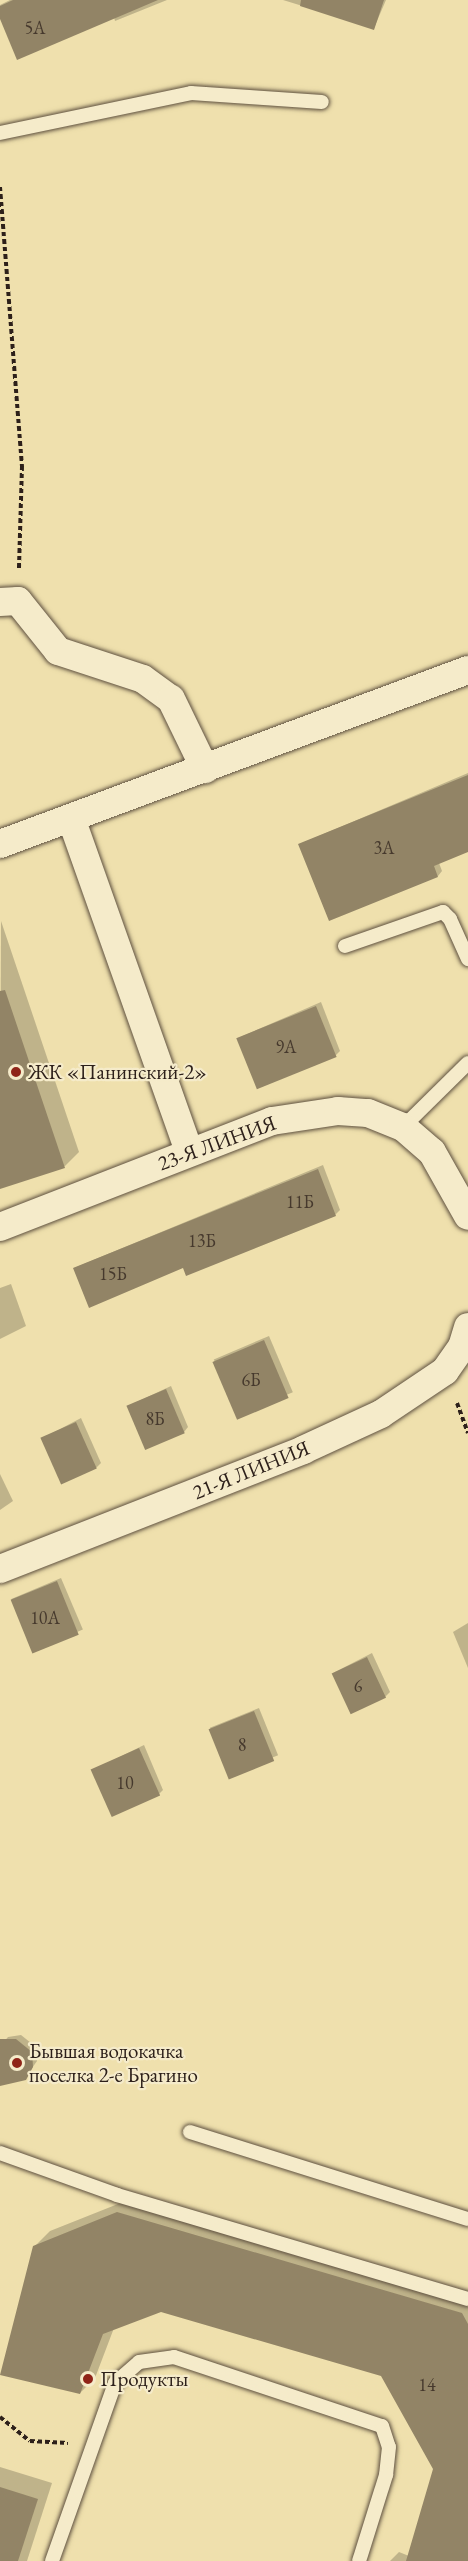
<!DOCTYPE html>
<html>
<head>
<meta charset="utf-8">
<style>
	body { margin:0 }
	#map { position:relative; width:468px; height:2561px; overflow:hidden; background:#efe0ad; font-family:"EB Garamond",serif }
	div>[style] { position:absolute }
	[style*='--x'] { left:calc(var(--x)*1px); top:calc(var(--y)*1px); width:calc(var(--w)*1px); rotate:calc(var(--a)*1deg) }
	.shadow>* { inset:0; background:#0003; transform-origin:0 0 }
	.building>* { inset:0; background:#928466; transform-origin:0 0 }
	.path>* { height:4px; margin-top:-2px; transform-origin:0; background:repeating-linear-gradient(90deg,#2d201a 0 4.5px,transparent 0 7.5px) }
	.roads { filter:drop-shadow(0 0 2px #5e503f) drop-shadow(0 0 2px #5e503f) }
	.service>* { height:14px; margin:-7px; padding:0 7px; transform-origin:7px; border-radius:7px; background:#f5ebca }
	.minor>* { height:28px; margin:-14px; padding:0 14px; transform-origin:14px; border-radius:14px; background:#f5ebca }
	.dots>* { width:16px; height:16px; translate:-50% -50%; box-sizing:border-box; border:3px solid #f5ebca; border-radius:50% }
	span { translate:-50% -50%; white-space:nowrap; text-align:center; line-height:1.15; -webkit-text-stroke:4.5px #f5ebca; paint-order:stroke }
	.number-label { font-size:18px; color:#46392d }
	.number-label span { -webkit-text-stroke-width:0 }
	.poi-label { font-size:21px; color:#2d201a }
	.left { translate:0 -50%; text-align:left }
	.street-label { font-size:21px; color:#2d201a }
</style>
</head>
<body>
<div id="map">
	<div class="shadow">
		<div style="clip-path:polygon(10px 0,167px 0,115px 21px,114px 17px,0 15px,0 5px)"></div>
		<div style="clip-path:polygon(283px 0,386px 0,374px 28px)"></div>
		<div style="clip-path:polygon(468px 773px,468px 851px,439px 863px,442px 871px,438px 876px,300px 844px)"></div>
		<div style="clip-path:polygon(1px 921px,79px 1152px,65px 1166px,0 1188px)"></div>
		<div style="clip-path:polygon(321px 1002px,340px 1051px,336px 1055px,238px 1038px)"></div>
		<div style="clip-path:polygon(323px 1165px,340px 1210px,335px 1215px,184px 1266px,74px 1268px)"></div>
		<div style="clip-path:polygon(11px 1284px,26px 1326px,0 1339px,0 1288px)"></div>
		<div style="left:269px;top:1336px;width:61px;height:60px;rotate:67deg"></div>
		<div style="clip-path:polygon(171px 1386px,188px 1427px,184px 1432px,128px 1406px)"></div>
		<div style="clip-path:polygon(81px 1418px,101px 1463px,96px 1468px,41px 1439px)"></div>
		<div style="clip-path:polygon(0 1474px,13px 1501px,0 1510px)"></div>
		<div style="left:61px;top:1578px;width:56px;height:54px;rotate:67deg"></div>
		<div style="clip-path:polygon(468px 1623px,468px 1668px,453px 1632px)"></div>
		<div style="clip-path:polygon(372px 1653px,390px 1692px,385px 1697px,333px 1673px)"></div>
		<div style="left:259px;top:1708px;width:51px;height:53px;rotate:68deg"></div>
		<div style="clip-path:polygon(144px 1745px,163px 1790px,159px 1794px,93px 1770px)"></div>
		<div style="clip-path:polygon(21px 2035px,36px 2047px,37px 2061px,25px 2078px,0 2078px,0 2046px,8px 2037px)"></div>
		<div style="clip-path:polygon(133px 2198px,468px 2295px,468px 2561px,390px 2561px,399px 2552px,409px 2556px,435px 2469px,382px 2374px,161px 2310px,114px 2328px,95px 2378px,80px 2393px,34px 2247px,50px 2231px)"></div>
		<div style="clip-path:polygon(0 2467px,52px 2483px,27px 2561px,0 2561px)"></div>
	</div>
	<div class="building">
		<div style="clip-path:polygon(13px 0,158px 0,17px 60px,0 19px,0 6px)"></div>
		<div style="clip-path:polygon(301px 0,384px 0,374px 30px,300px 6px)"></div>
		<div style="clip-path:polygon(468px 775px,468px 852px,434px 866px,438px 877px,329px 921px,298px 844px)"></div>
		<div style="clip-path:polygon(5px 990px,65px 1168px,0 1189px,0 991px)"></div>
		<div style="left:316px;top:1006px;width:55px;height:86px;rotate:68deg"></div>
		<div style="clip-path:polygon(318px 1169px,336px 1216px,186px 1276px,183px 1268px,89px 1308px,73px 1268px)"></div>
		<div style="left:264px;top:1340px;width:63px;height:56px;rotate:67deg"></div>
		<div style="left:166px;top:1389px;width:48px;height:43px;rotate:67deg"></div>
		<div style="left:76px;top:1422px;width:51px;height:39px;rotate:66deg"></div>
		<div style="left:57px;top:1581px;width:58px;height:50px;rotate:68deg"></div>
		<div style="left:367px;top:1657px;width:45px;height:39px;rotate:65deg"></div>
		<div style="left:254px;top:1711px;width:54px;height:49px;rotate:68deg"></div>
		<div style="left:139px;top:1748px;width:52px;height:53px;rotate:66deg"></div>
		<div style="clip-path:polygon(0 2039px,16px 2039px,32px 2052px,33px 2067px,26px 2080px,0 2086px)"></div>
		<div style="clip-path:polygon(117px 2212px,462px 2313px,468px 2324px,468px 2561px,406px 2561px,433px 2469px,381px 2376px,161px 2312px,103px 2334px,80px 2394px,0 2375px,33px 2246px)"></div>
		<div style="clip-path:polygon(0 2487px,38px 2499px,18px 2561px,0 2561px)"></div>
	</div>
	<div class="path">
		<div style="--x:0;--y:187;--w:280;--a:85.5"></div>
		<div style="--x:22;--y:466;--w:102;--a:91.7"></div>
		<div style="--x:457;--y:1403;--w:32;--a:70"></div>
		<div style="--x:0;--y:2417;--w:38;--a:39"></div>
		<div style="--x:30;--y:2441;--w:38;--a:3"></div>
	</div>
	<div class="roads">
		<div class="service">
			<div style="--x:0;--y:133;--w:195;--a:-11.8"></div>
			<div style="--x:191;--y:93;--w:131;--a:3.9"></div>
			<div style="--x:345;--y:946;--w:104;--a:-19.1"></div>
			<div style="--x:443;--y:912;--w:10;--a:45"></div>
			<div style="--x:450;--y:919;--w:44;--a:65.8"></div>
			<div style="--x:403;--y:1127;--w:91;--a:-44.6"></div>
			<div style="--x:190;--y:2132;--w:291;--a:17.4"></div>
			<div style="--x:0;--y:2153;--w:124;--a:19.7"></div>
			<div style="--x:117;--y:2195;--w:366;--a:16.5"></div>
			<div style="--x:52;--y:2561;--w:189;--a:-70.5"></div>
			<div style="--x:115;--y:2383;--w:32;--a:-41"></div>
			<div style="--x:139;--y:2362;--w:35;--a:-8"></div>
			<div style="--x:174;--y:2357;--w:219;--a:18.4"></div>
			<div style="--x:382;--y:2426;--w:22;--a:72"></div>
			<div style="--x:389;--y:2447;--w:28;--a:96"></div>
			<div style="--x:386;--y:2475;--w:90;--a:107.4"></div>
		</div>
		<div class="minor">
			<div style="--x:0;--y:602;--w:18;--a:-3"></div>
			<div style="--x:18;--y:601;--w:64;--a:51.3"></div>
			<div style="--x:58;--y:651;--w:89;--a:18.2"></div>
			<div style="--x:143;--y:679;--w:34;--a:36"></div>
			<div style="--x:171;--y:699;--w:78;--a:64.1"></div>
			<div style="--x:71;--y:818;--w:354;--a:70.5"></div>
			<div style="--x:0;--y:844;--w:499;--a:-20.4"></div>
			<div style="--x:0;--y:1227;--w:292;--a:-21.3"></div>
			<div style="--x:272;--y:1121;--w:67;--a:-8.6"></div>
			<div style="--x:338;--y:1111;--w:30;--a:4"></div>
			<div style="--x:368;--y:1113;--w:38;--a:22"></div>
			<div style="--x:403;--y:1127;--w:38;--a:41"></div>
			<div style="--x:432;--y:1152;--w:73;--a:60.6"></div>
			<div style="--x:0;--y:1569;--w:326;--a:-21.4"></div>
			<div style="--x:303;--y:1450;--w:86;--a:-24.8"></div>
			<div style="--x:381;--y:1414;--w:77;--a:-33.9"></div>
			<div style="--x:445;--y:1371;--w:29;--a:-55"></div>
			<div style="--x:462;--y:1347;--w:21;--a:-73"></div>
		</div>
	</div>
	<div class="dots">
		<div style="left:16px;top:1072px;background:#8f2418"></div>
		<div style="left:17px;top:2063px;background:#8f2418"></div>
		<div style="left:88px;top:2379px;background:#8f2418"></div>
	</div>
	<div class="number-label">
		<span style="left:35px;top:28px">5А</span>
		<span style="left:384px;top:848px">3А</span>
		<span style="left:286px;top:1047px">9А</span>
		<span style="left:300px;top:1202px">11Б</span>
		<span style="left:202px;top:1241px">13Б</span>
		<span style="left:113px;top:1274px">15Б</span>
		<span style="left:251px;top:1380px">6Б</span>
		<span style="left:155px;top:1419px">8Б</span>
		<span style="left:45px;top:1618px">10А</span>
		<span style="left:358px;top:1686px">6</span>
		<span style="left:242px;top:1745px">8</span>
		<span style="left:125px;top:1783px">10</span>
		<span style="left:427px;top:2385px">14</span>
	</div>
	<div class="poi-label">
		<span class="left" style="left:28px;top:1072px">ЖК «Панинский-2»</span>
		<span class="left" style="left:29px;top:2063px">Бывшая водокачка<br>поселка 2-е Брагино</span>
		<span class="left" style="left:100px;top:2379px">Продукты</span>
	</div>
	<div class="street-label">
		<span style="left:217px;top:1143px;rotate:-20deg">23-Я ЛИНИЯ</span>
		<span style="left:251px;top:1470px;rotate:-22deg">21-Я ЛИНИЯ</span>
	</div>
</div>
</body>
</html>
